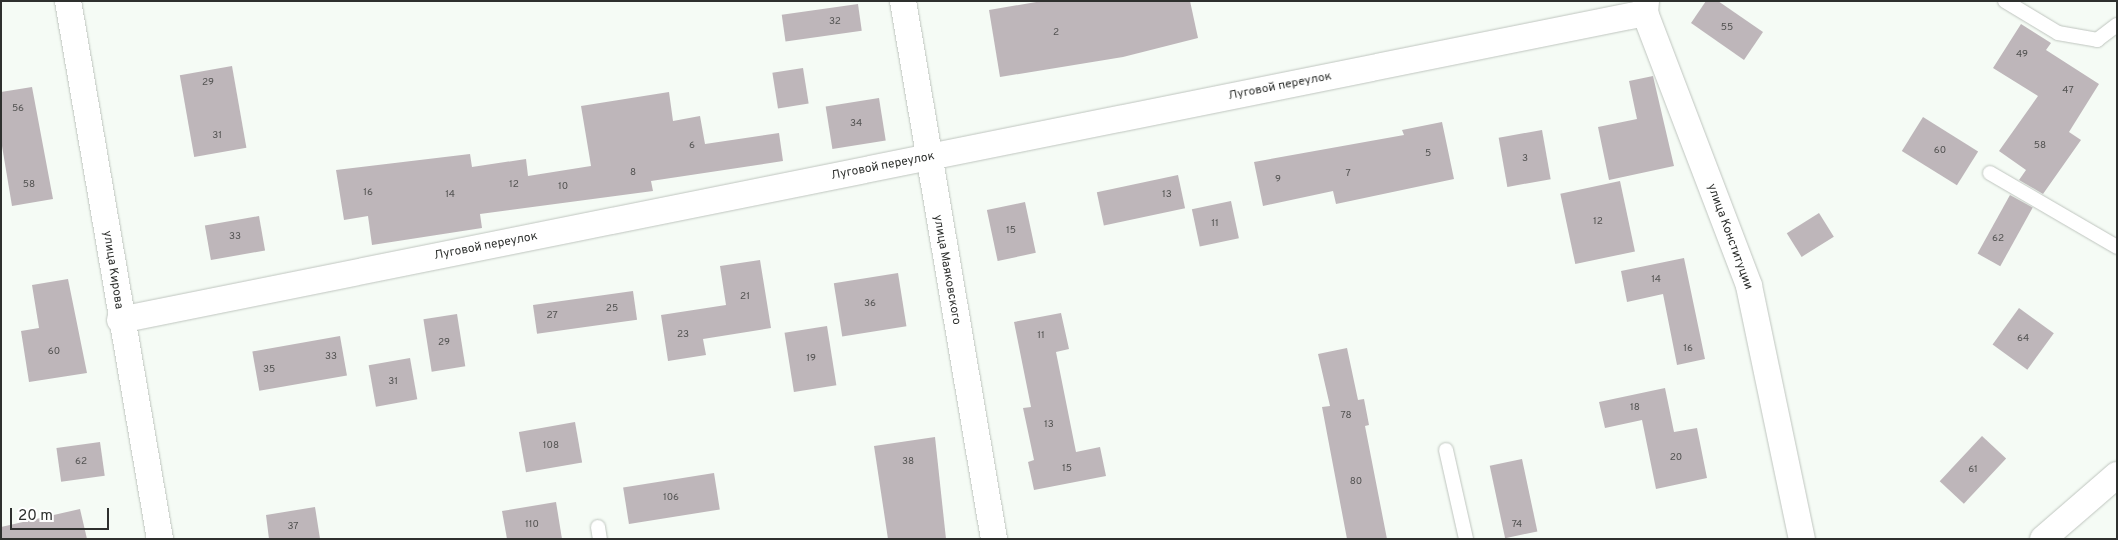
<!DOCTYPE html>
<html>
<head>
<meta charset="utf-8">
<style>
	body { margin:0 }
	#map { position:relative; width:2118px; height:540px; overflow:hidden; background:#f5fbf5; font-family:Overpass,sans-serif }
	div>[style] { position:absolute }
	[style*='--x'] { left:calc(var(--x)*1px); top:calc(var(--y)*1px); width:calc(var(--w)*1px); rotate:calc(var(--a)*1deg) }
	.building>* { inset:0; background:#beb6ba; transform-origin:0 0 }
	.roads { filter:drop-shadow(0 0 1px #bfc5bf) drop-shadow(0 0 1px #bfc5bf) }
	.lane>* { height:14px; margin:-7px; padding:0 7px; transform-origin:7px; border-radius:7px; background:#fff }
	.street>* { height:26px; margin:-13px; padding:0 13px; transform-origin:13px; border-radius:13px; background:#fff }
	span { translate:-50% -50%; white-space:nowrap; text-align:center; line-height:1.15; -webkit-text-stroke:4px #fff; paint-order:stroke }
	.number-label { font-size:10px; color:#525251 }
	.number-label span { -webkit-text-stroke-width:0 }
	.street-label { font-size:12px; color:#2e302e }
	.frame { position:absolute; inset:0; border:2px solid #2e302e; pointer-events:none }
	.scale { position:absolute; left:10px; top:508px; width:99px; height:22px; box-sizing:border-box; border:2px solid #2e302e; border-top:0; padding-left:6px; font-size:15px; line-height:18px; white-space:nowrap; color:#2e302e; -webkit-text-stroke:4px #fff; paint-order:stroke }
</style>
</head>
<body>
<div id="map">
	<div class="building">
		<div style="clip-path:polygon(1042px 1px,1190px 1px,1198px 38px,1123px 57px,1000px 77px,989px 10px)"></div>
		<div style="clip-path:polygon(1706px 1px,1718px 1px,1763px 32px,1744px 60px,1691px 23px)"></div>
		<div style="left:858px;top:4px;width:27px;height:77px;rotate:82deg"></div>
		<div style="clip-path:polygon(2021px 24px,2051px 43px,2046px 50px,2099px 84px,2069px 132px,2081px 140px,2043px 194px,2019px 180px,2026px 170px,1999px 151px,2038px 96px,1993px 68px)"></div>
		<div style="left:232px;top:66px;width:83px;height:53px;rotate:80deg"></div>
		<div style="left:803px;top:68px;width:36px;height:31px;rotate:81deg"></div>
		<div style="clip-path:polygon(1653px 76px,1674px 166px,1609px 180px,1598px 127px,1637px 119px,1629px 81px)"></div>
		<div style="clip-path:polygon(32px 87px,53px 199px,12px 206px,1px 140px,1px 92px)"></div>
		<div style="clip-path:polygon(669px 92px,673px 121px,700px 116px,705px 144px,779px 133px,783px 161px,651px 181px,653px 191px,480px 214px,482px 228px,372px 245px,368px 216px,344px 220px,336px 170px,470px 154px,472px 167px,526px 159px,528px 176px,591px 166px,581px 106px)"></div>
		<div style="left:879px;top:98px;width:43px;height:54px;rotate:81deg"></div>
		<div style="left:1923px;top:117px;width:65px;height:40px;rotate:32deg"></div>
		<div style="clip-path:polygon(1442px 122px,1454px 179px,1336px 204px,1333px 191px,1263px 206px,1254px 162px,1404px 135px,1402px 130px)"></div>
		<div style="left:1542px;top:130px;width:50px;height:44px;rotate:80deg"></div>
		<div style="left:1178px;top:175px;width:34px;height:83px;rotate:78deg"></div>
		<div style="left:1620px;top:181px;width:72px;height:61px;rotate:78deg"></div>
		<div style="left:2010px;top:195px;width:26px;height:67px;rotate:29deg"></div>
		<div style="left:1231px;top:201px;width:38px;height:40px;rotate:78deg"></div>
		<div style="left:1025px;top:202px;width:52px;height:39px;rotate:78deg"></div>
		<div style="left:1819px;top:213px;width:28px;height:38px;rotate:58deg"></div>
		<div style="left:259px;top:216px;width:35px;height:55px;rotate:80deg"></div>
		<div style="clip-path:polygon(1684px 258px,1705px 359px,1677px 365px,1663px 294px,1627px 302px,1621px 271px)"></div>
		<div style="clip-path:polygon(760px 260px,771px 328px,703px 339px,706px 355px,668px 361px,661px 315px,726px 305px,720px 266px)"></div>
		<div style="left:898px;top:273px;width:54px;height:65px;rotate:81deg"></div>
		<div style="clip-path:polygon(68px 279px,87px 373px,29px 382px,21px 331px,39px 328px,32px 285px)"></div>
		<div style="left:633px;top:291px;width:29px;height:101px;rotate:82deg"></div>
		<div style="left:2019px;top:308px;width:43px;height:45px;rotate:36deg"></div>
		<div style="clip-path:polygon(1061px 313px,1069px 349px,1056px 352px,1076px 452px,1100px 447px,1106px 476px,1034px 490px,1028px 462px,1034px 460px,1023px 408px,1031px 407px,1014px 322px)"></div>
		<div style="left:457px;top:314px;width:53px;height:34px;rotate:81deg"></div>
		<div style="left:827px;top:326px;width:60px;height:43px;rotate:81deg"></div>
		<div style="left:340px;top:336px;width:40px;height:89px;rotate:80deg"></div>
		<div style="clip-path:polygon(1347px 348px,1358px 400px,1364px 399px,1369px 425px,1365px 426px,1387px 539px,1347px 539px,1322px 407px,1330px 406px,1318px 354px)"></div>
		<div style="left:410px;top:358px;width:42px;height:42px;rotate:80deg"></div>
		<div style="clip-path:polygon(1665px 388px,1674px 432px,1697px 428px,1707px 478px,1656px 489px,1642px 420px,1605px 428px,1599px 402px)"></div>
		<div style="left:575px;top:422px;width:41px;height:57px;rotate:80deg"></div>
		<div style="left:1982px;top:436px;width:33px;height:62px;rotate:43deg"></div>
		<div style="clip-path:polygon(935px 437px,946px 539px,888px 539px,874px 446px)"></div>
		<div style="left:100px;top:442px;width:34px;height:44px;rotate:82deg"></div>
		<div style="left:1522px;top:459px;width:74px;height:33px;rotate:78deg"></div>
		<div style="left:714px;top:473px;width:37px;height:92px;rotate:81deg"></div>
		<div style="clip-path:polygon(556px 502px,562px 539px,507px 539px,502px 511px)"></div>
		<div style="clip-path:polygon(315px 507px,320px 539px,269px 539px,266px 515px)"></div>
		<div style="clip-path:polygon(80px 509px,87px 539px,1px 539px,1px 527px)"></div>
	</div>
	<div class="roads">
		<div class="lane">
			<div style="--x:2005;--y:1;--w:62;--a:31.1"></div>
			<div style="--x:2058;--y:33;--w:40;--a:10"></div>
			<div style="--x:2097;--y:40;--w:25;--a:-37"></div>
			<div style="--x:1990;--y:173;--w:147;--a:30.2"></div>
			<div style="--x:1446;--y:450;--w:91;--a:77.3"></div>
			<div style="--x:598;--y:527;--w:12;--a:81"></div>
		</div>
		<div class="street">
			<div style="--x:68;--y:1;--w:546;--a:80.3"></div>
			<div style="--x:903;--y:1;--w:546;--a:80.4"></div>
			<div style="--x:1646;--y:1;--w:12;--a:95"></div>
			<div style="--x:1645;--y:13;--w:292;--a:69.1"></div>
			<div style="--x:1749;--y:286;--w:258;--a:78.2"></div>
			<div style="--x:120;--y:320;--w:1556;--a:-11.38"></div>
			<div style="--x:2043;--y:539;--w:98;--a:-40.9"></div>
		</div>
	</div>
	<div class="number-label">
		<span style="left:835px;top:22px">32</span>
		<span style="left:1727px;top:28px">55</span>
		<span style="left:1056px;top:33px">2</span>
		<span style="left:2022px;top:55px">49</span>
		<span style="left:208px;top:83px">29</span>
		<span style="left:2068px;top:91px">47</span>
		<span style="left:18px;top:109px">56</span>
		<span style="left:856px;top:124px">34</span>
		<span style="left:217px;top:136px">31</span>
		<span style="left:692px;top:146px">6</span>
		<span style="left:2040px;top:146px">58</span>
		<span style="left:1940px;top:151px">60</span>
		<span style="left:1428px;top:154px">5</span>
		<span style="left:1525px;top:159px">3</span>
		<span style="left:633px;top:173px">8</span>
		<span style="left:1348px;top:174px">7</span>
		<span style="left:1278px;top:180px">9</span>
		<span style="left:29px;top:185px">58</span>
		<span style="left:514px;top:185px">12</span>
		<span style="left:563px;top:187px">10</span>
		<span style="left:368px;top:193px">16</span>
		<span style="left:450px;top:195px">14</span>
		<span style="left:1167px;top:195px">13</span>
		<span style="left:1598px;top:222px">12</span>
		<span style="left:1215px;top:224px">11</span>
		<span style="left:1011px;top:231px">15</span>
		<span style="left:235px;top:237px">33</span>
		<span style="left:1998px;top:239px">62</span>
		<span style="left:1656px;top:280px">14</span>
		<span style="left:745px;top:297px">21</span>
		<span style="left:870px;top:304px">36</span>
		<span style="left:612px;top:309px">25</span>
		<span style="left:552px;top:316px">27</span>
		<span style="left:683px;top:335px">23</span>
		<span style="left:1041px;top:336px">11</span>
		<span style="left:2023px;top:339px">64</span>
		<span style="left:444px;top:343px">29</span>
		<span style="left:1688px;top:349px">16</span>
		<span style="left:54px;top:352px">60</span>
		<span style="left:331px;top:357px">33</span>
		<span style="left:811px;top:359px">19</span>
		<span style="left:269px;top:370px">35</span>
		<span style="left:393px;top:382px">31</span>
		<span style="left:1635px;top:408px">18</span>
		<span style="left:1346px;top:416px">78</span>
		<span style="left:1049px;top:425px">13</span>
		<span style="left:551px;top:446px">108</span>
		<span style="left:1676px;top:458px">20</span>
		<span style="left:81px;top:462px">62</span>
		<span style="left:908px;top:462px">38</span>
		<span style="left:1067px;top:469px">15</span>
		<span style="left:1973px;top:470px">61</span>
		<span style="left:1356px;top:482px">80</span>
		<span style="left:671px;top:498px">106</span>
		<span style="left:532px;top:525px">110</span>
		<span style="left:1517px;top:525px">74</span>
		<span style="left:293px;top:527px">37</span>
	</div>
	<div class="street-label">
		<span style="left:1280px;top:87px;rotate:-11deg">Луговой переулок</span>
		<span style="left:883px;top:167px;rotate:-11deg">Луговой переулок</span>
		<span style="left:1729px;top:237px;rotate:70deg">улица Конституции</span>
		<span style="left:486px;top:247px;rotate:-11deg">Луговой переулок</span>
		<span style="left:112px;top:270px;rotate:81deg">улица Кирова</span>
		<span style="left:946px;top:270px;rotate:80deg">улица Маяковского</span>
	</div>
	<div class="frame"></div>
	<div class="scale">20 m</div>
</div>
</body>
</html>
